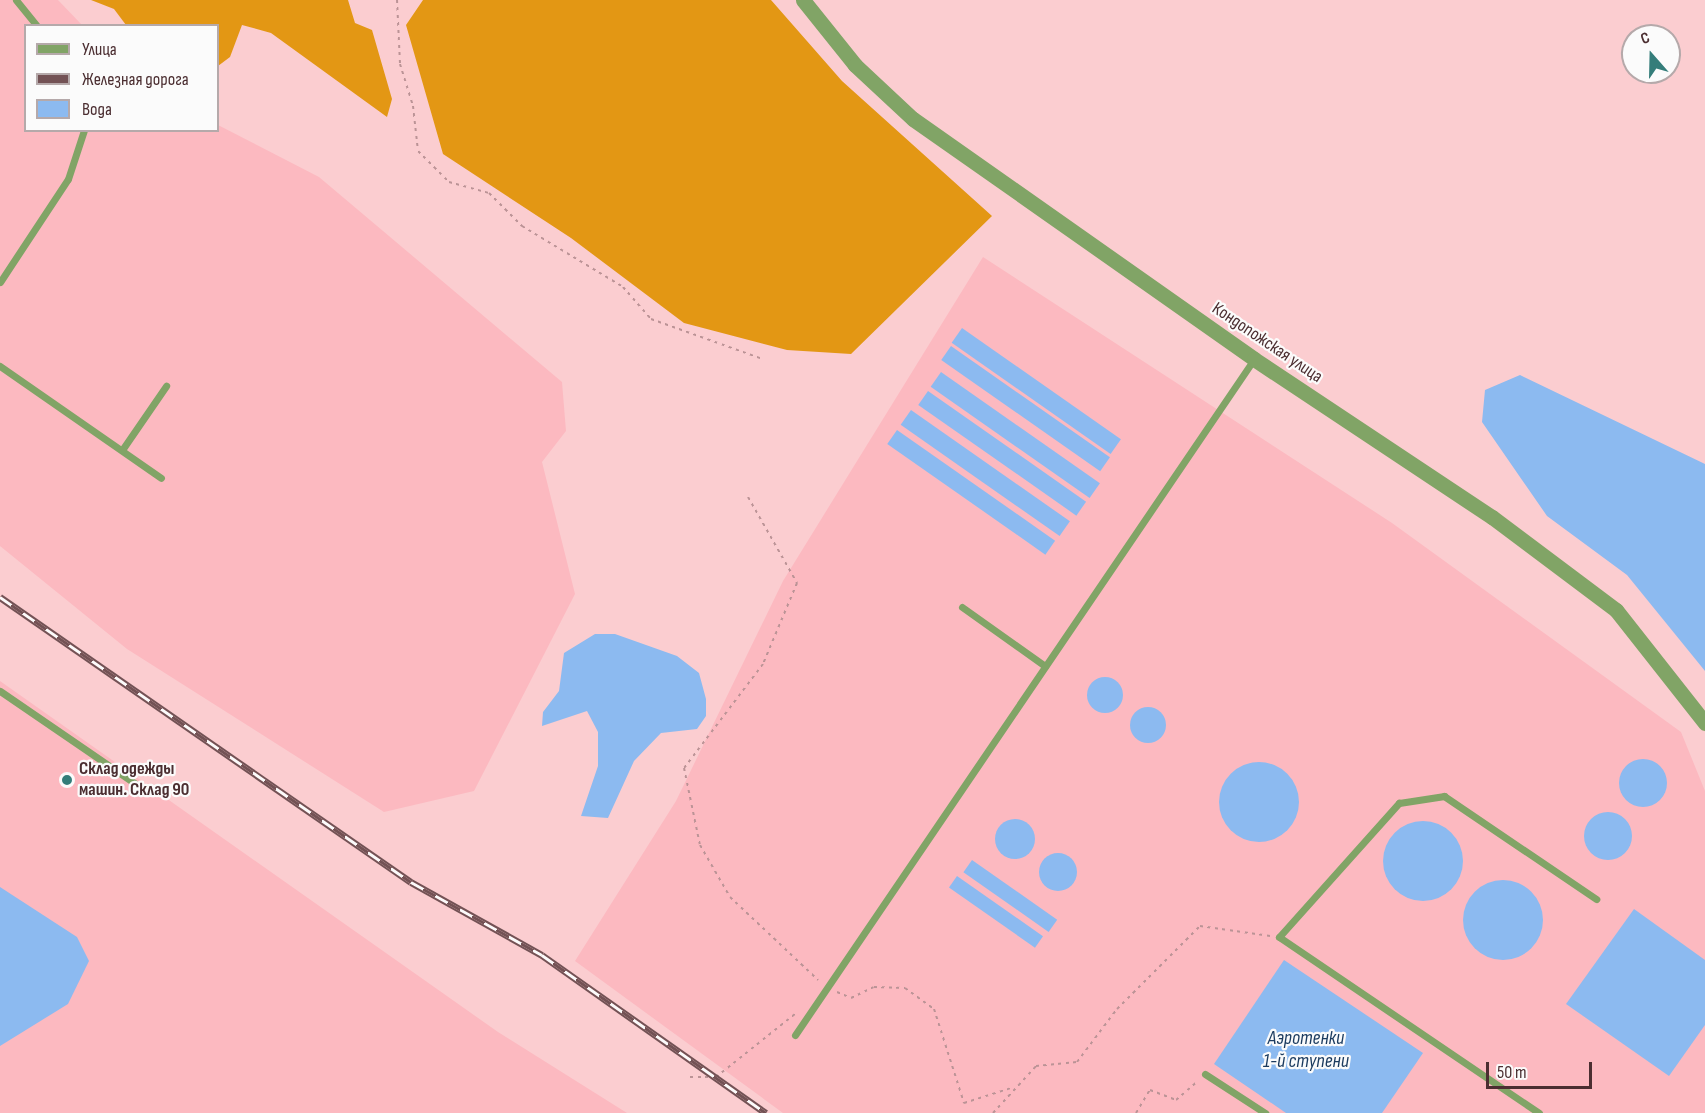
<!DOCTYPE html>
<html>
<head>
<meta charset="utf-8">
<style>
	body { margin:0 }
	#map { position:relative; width:1705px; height:1113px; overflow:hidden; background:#fbcdd0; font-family:"Sofia Sans Condensed",sans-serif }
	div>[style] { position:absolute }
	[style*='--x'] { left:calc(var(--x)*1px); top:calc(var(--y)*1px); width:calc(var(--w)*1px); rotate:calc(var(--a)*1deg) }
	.built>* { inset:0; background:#fcb9c0 }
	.forest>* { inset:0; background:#e39714 }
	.water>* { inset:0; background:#8cbaf0; transform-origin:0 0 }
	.round { border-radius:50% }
	.path>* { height:2px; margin-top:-1px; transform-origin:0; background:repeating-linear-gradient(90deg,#bb9396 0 3px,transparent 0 7.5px) }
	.service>* { height:7px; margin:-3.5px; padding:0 3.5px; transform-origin:3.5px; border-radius:3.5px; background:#81a466 }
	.tertiary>* { height:15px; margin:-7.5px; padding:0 7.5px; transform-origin:7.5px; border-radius:7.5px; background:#81a466 }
	.rail>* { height:7px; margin-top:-3.5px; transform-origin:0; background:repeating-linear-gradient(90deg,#fbfbfb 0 14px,#735255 0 28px); box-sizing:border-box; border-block:2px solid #735255 }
	.dots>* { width:16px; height:16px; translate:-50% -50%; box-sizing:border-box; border:3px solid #fbfbfb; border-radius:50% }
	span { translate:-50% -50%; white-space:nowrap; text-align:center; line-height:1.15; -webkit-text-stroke:4.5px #fbfbfb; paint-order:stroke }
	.street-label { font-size:18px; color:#4b2e31 }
	.poi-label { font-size:18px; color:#4b2e31; font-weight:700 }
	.left { translate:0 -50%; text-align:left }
	.water-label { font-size:20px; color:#1b3b5f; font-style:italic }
	.legend { position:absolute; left:24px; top:24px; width:195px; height:108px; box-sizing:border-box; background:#fbfbfb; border:2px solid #b5a9aa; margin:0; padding:8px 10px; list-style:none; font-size:18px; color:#4b2e31 }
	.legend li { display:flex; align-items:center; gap:12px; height:30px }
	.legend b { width:30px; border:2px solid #b5a9aa }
	.north { position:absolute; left:1621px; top:24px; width:60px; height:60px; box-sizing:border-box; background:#fbfbfb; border:2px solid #b5a9aa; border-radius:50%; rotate:340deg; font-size:16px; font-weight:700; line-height:24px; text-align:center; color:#4b2e31 }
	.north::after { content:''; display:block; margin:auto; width:21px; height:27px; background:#347d7a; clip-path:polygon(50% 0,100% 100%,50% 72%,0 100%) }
	.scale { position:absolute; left:1486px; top:1062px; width:106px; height:27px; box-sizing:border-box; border:3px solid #4b2e31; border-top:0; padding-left:8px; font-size:18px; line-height:21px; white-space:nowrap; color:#4b2e31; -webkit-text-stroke:4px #fbfbfb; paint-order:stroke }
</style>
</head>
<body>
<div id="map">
	<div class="built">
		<div style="clip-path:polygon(0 0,58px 0,82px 25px,26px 26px,26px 130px,218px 130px,218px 125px,319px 177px,562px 382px,566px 431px,542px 462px,575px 594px,474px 791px,384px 812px,127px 649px,0 546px)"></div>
		<div style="clip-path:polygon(983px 257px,1392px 523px,1681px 732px,1705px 791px,1705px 1113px,783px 1113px,575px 961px,676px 801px,783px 581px)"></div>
		<div style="clip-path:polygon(0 681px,498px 1032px,627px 1113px,0 1113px)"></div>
	</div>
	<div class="forest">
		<div style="clip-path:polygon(91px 0,348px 0,355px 23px,372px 30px,392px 99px,387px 117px,271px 33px,242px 25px,230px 57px,218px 66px,218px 26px,126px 25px,114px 9px)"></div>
		<div style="clip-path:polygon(423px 0,771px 0,842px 81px,992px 216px,851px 354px,787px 350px,684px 323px,571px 238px,443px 154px,406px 25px)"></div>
	</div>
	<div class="water">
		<div style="left:962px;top:328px;width:194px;height:18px;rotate:35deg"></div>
		<div style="left:951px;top:346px;width:194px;height:17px;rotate:35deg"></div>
		<div style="left:941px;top:372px;width:194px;height:18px;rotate:35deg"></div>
		<div style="clip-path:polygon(1520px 375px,1705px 464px,1705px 671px,1627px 575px,1547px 516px,1482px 422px,1485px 390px)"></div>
		<div style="left:928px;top:391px;width:193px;height:17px;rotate:35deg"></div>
		<div style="left:911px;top:410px;width:194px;height:18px;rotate:35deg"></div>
		<div style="left:897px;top:430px;width:193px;height:17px;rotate:35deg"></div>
		<div style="clip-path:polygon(595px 634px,615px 634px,677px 656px,699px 673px,706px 699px,706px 716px,697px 729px,661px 733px,634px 761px,608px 818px,581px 816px,598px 766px,598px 732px,587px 711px,542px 726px,543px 712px,559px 691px,564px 653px)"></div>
		<div class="round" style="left:1087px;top:677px;width:36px;height:36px"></div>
		<div class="round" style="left:1130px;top:707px;width:36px;height:36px"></div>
		<div class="round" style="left:1619px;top:759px;width:48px;height:48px"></div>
		<div class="round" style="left:1219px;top:762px;width:80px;height:80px"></div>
		<div class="round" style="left:1584px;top:812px;width:48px;height:48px"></div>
		<div class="round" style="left:995px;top:819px;width:40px;height:40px"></div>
		<div class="round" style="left:1383px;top:821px;width:80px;height:80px"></div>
		<div class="round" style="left:1039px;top:853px;width:38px;height:38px"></div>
		<div style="left:972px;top:860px;width:104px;height:15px;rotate:35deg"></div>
		<div style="left:957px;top:876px;width:105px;height:14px;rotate:35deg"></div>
		<div class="round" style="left:1463px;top:880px;width:80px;height:80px"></div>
		<div style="clip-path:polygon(0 887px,77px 937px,89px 961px,68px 1004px,0 1046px)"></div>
		<div style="clip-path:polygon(1634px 909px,1705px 960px,1705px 1025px,1669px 1076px,1566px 1004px)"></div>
		<div style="clip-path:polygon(1284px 960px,1423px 1053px,1382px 1113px,1286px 1113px,1214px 1064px)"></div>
	</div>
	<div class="path">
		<div style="--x:397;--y:0;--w:64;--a:87.3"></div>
		<div style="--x:400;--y:64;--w:44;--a:72.8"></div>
		<div style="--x:413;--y:106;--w:45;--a:83.7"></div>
		<div style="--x:418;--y:151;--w:44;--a:45"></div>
		<div style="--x:449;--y:182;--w:41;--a:15.4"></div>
		<div style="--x:489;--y:193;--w:47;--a:45"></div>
		<div style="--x:522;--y:226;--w:118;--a:31.1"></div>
		<div style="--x:623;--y:287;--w:43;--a:48.8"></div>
		<div style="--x:651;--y:319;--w:116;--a:19.7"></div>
		<div style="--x:748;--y:497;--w:99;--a:60.3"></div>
		<div style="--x:797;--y:583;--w:88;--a:112.8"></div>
		<div style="--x:763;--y:664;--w:131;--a:127.2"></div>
		<div style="--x:684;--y:768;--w:79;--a:78.3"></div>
		<div style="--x:700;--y:845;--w:60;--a:60"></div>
		<div style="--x:730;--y:897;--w:121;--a:43.3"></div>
		<div style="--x:837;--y:992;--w:15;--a:23"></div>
		<div style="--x:851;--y:998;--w:25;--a:-26"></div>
		<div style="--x:874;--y:987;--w:31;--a:2"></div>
		<div style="--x:905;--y:988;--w:36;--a:36"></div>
		<div style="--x:934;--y:1009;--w:99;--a:72.3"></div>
		<div style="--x:964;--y:1103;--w:49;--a:-17.7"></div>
		<div style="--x:690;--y:1077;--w:26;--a:0"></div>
		<div style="--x:716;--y:1077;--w:101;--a:-38.6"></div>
		<div style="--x:993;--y:1113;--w:64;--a:-47.5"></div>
		<div style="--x:1036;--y:1066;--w:41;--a:-5.6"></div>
		<div style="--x:1077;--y:1062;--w:66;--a:-53"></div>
		<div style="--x:1117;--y:1009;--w:117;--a:-45"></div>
		<div style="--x:1200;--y:926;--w:71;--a:8.1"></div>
		<div style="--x:1136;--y:1113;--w:27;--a:-59"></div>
		<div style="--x:1150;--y:1090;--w:28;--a:21"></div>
		<div style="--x:1176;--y:1100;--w:29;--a:-41"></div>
	</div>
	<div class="service">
		<div style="--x:16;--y:0;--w:33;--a:51"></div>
		<div style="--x:0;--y:282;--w:123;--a:-56.6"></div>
		<div style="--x:68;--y:179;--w:52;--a:-71.9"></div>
		<div style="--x:0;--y:366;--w:196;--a:34.8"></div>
		<div style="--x:122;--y:450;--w:78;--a:-55.5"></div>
		<div style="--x:962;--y:607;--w:102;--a:35.4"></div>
		<div style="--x:0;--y:691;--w:170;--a:34.4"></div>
		<div style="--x:795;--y:1035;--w:817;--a:-55.82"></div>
		<div style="--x:1205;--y:1074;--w:72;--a:33"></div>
		<div style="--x:1539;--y:1113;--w:314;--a:-145.9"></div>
		<div style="--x:1279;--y:937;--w:180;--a:-48.2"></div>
		<div style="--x:1399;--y:803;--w:46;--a:-8.8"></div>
		<div style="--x:1444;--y:796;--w:184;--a:34.1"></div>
	</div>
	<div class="tertiary">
		<div style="--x:803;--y:0;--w:83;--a:51.3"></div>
		<div style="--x:855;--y:65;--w:79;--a:43"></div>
		<div style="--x:913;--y:119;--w:417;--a:35.1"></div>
		<div style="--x:1254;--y:359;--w:286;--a:33.6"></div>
		<div style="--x:1492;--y:517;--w:155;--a:36.9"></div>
		<div style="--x:1616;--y:610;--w:144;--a:51.8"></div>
	</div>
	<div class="rail">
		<div style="--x:0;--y:597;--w:500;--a:34.74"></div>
		<div style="--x:411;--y:882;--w:150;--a:29.1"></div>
		<div style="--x:542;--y:955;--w:274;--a:35.2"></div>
	</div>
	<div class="dots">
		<div style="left:67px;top:780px;background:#347d7a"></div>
	</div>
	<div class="street-label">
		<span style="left:1267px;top:343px;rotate:34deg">Кондопожская улица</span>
	</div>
	<div class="poi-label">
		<span class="left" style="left:79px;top:780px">Склад одежды<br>машин. Склад 90</span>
	</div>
	<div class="water-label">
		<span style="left:1306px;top:1050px">Аэротенки<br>1-й ступени</span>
	</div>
	<ul class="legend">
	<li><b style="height:8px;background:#81a466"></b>Улица</li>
	<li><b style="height:8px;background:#735255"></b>Железная дорога</li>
	<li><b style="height:16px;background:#8cbaf0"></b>Вода</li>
	</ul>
	<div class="north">С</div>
	<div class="scale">50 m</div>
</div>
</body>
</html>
